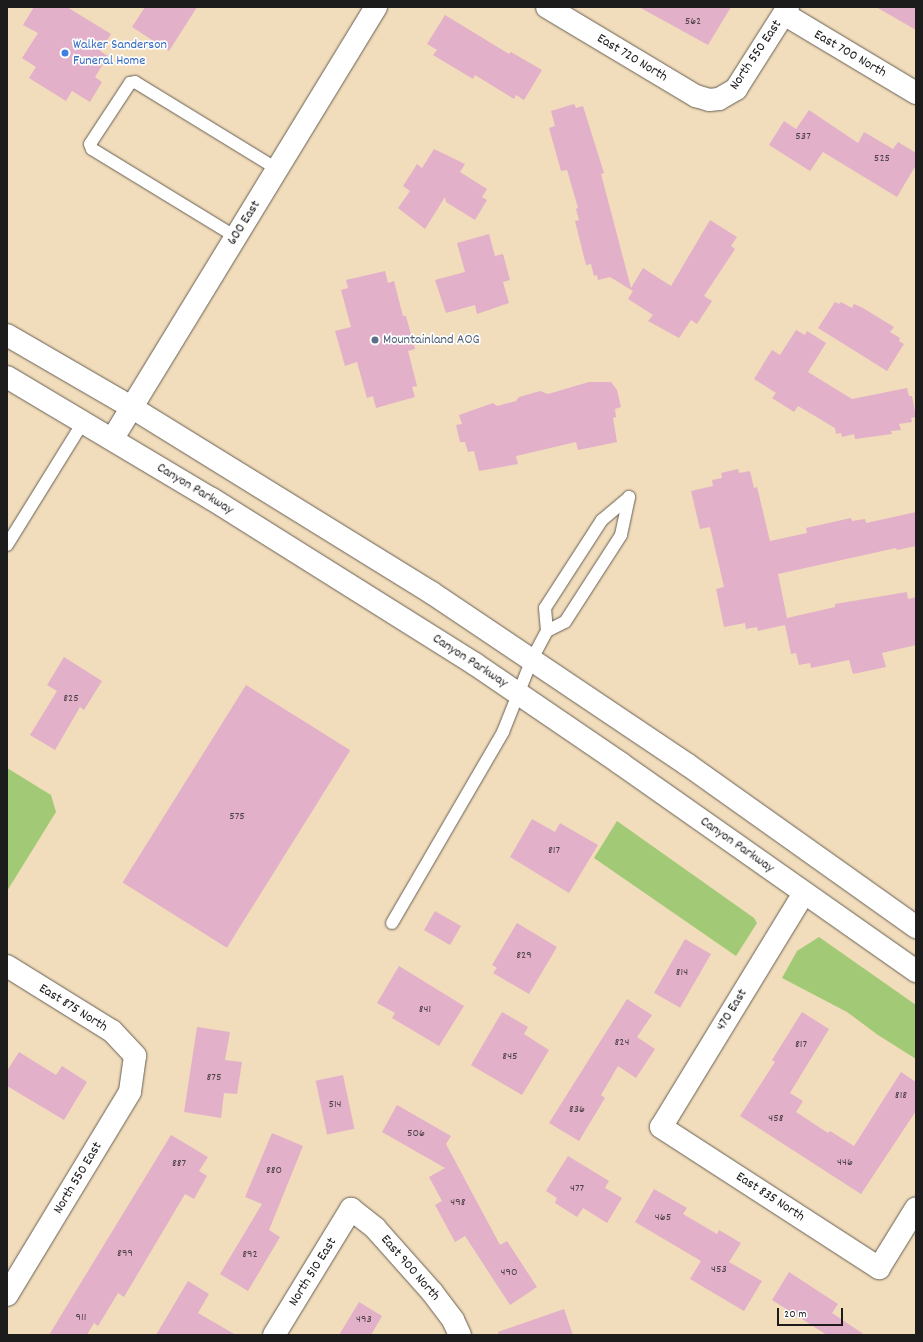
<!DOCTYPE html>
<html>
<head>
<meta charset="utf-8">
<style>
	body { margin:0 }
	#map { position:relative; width:923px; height:1342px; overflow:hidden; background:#f1dcbb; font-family:Dekko,sans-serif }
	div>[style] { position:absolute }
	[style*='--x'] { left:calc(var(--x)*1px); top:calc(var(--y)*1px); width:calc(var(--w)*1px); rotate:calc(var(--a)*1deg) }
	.green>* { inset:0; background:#a2ca76 }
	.building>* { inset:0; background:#e2b1c9; transform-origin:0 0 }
	.roads { filter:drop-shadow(0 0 1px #675f54) drop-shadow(0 0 1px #675f54) }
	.lane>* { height:12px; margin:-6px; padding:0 6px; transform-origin:6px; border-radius:6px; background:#fff }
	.street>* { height:22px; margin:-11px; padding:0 11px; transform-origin:11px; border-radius:11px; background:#fff }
	.highway>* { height:22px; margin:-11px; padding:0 11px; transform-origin:11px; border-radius:11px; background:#fff }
	.dots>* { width:11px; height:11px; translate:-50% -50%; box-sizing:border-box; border:2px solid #fff; border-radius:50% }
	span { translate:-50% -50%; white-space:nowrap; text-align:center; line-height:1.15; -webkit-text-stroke:3.5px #fff; paint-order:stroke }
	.number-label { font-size:12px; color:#4e4147 }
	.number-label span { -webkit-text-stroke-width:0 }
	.shop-label { font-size:14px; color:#366cbe }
	.left { translate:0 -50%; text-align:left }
	.street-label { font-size:14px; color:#1c1c1c }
	.service-label { font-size:14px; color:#4e5e75 }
	.frame { position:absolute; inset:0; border:8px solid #1c1c1c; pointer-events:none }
	.scale { position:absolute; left:777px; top:1308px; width:66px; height:18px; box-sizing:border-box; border:2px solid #1c1c1c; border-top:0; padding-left:5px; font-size:12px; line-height:14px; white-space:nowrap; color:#1c1c1c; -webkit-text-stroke:3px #fff; paint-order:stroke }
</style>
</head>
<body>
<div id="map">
	<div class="green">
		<div style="clip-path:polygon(7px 768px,51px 795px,56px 812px,7px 891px)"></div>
		<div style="clip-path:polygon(617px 821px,754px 918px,757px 923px,736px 956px,594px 858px)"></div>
		<div style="clip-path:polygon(819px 937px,916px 1005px,916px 1059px,878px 1035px,847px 1012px,782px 978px,797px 951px)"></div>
	</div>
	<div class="building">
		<div style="clip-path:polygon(34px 7px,67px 7px,111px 34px,100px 51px,108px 56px,95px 77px,102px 82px,90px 102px,72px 91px,66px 101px,29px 78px,36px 67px,22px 58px,38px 33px,23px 25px)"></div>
		<div style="clip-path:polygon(145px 7px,197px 7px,169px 51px,132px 27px)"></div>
		<div style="clip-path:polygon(639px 7px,731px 7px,708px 45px)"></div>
		<div style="clip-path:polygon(876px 7px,916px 7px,916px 30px)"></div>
		<div style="clip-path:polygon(445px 15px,509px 54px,511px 52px,542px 70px,524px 100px,516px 95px,514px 99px,475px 75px,473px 79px,433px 55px,437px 50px,427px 44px)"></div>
		<div style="clip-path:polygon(574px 104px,576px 108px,583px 106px,604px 173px,601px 174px,631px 288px,643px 268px,671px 286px,710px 220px,737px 237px,731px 246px,735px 249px,704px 296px,712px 301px,697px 324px,691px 320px,679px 338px,648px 321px,653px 315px,628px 299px,633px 291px,610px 277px,598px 280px,597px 275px,594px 276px,591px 264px,586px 265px,575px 221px,579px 220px,576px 209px,578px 208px,567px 170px,561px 171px,549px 128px,555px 126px,551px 111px)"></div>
		<div style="clip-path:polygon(809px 110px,858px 143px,864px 132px,893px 149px,898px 142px,916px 153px,916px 165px,897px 197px,823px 152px,810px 171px,769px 145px,784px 121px,796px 129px)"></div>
		<div style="clip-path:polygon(434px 149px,465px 164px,460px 172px,487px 189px,482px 197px,487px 200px,475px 220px,446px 202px,445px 197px,425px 229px,398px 208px,410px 191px,403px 186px,417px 164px,422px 168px)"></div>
		<div style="clip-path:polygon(489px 234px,495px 256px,503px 254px,510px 280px,503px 282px,509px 303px,477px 314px,475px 305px,446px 313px,435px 280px,465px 272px,457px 243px)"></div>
		<div style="clip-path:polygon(385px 271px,388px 283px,394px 281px,403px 316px,406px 316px,415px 349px,408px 351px,417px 386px,412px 387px,415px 397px,376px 408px,373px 396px,367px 398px,357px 362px,345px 366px,335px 331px,351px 327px,341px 290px,348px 288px,346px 280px)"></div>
		<div style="clip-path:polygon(835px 302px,839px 304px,841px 302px,852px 308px,854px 304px,863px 308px,894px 327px,890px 332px,900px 338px,899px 341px,904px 344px,887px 371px,818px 328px)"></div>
		<div style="clip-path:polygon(796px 330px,805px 335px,807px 331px,826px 343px,808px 372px,852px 399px,907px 388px,909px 396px,912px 396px,916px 417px,911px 418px,912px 422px,899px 424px,901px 430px,891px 431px,892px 434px,855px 439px,854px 434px,842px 437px,841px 433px,836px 434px,835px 428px,798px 406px,794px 412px,772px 398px,776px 393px,754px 379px,772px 350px,780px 355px)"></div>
		<div style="clip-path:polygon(589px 382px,611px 382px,617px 390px,621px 407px,615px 409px,616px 417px,613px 418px,617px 442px,578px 450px,576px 442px,516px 456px,518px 464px,479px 471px,474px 451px,468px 452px,465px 442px,460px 442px,456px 425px,462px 424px,459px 415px,493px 403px,497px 406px,516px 401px,519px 397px,540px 391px,548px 394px)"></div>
		<div style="clip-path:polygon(738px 469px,739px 473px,750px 471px,754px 488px,757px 487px,770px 541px,807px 533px,806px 528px,851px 518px,852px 521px,865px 519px,866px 523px,916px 512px,916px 546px,897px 550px,896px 548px,778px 574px,787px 618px,835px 607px,835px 604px,907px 592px,908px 599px,916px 597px,916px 645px,882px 653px,886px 667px,853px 674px,849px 660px,811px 668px,810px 663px,799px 665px,796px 653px,791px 654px,785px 625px,758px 631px,757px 627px,746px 629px,745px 623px,724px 627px,716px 589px,724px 587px,710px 527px,700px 529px,691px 491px,713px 486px,712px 480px,722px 478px,721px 473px)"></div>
		<div style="clip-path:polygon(64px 657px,102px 681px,84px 710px,80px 707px,55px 750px,30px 735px,57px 691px,47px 685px)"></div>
		<div style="left:246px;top:685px;width:123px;height:233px;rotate:32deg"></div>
		<div style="clip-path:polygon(532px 819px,555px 832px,560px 823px,598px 845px,569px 893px,510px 857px)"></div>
		<div style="left:435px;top:911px;width:30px;height:22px;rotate:30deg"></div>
		<div style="clip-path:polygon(517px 923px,557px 947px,529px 994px,493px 973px,497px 968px,492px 965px)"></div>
		<div style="left:685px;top:939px;width:30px;height:62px;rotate:30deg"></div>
		<div style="clip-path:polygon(399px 966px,464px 1006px,439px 1046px,392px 1018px,395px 1013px,377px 1003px)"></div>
		<div style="clip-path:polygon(627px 999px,652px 1015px,637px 1037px,655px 1049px,636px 1078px,618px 1066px,601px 1095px,605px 1098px,579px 1141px,549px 1123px)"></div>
		<div style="clip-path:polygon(502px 1012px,528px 1027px,524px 1034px,549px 1050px,522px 1095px,471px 1065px)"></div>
		<div style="clip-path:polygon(802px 1012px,829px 1029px,790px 1093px,803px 1101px,796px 1112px,828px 1133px,830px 1131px,854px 1146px,901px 1072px,916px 1082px,916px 1111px,861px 1194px,740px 1116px,775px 1062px,772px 1060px)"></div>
		<div style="clip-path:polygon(197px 1027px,230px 1032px,225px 1060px,242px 1062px,237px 1094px,224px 1093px,221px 1118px,184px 1112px)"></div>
		<div style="clip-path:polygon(19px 1052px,56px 1075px,62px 1066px,87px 1082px,64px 1120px,7px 1086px,7px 1071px)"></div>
		<div style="left:343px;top:1075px;width:55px;height:28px;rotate:78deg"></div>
		<div style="clip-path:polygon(397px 1105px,451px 1136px,446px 1144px,500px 1245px,507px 1241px,537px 1287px,510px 1305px,465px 1236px,455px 1242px,435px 1205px,442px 1201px,429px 1177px,445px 1168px,382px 1132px)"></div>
		<div style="clip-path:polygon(272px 1133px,303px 1146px,269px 1230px,280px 1237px,248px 1291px,220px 1274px,262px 1204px,245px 1197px)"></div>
		<div style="clip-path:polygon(171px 1135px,208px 1157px,199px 1171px,207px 1176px,194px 1199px,185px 1194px,124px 1297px,118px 1293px,98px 1326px,94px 1323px,87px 1335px,49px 1335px)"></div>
		<div style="clip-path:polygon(568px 1156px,609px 1181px,605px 1188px,622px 1198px,607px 1223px,583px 1208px,577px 1217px,555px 1203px,557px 1198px,546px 1191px)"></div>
		<div style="clip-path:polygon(654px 1189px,687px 1208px,683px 1214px,717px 1234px,719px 1230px,741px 1243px,729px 1262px,762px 1281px,744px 1311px,690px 1279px,701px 1261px,635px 1222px)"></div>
		<div style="clip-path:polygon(789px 1272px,838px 1304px,832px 1313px,865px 1335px,827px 1335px,772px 1300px)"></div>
		<div style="clip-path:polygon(188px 1281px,209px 1294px,198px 1313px,236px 1335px,156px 1335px)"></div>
		<div style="clip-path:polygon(359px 1302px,382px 1316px,371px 1335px,339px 1335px)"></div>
		<div style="clip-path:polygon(564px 1309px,573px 1335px,499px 1335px,498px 1332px)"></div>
	</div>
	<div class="roads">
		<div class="lane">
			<div style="--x:236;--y:237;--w:169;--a:-148.6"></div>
			<div style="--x:92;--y:149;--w:5;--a:-112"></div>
			<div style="--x:90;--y:144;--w:73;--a:-56.7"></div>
			<div style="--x:130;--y:83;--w:5;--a:-11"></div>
			<div style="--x:135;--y:82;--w:167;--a:31.5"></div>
			<div style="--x:7;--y:545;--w:146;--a:-58.2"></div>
			<div style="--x:547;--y:631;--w:23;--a:-95"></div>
			<div style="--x:545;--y:608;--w:105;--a:-57.1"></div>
			<div style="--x:602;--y:520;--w:35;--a:-40"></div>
			<div style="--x:392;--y:923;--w:221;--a:-59.8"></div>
			<div style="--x:503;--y:732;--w:79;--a:-68.3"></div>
			<div style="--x:532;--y:659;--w:32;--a:-62"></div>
			<div style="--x:547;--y:631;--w:20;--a:-27"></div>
			<div style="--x:565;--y:622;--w:103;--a:-57.2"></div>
			<div style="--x:621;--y:535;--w:39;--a:-78"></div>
		</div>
		<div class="street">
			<div style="--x:547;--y:7;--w:174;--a:30.9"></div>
			<div style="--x:696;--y:96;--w:14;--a:17"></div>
			<div style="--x:709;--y:100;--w:10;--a:-6"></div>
			<div style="--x:719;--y:99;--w:20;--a:-30"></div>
			<div style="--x:736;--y:89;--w:97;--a:-57.6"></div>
			<div style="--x:784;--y:14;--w:154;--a:30.9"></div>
			<div style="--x:113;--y:438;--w:505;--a:-58.61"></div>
			<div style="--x:804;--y:893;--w:274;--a:121.4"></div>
			<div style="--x:661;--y:1127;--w:260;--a:32.9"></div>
			<div style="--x:879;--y:1268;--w:70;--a:-58.3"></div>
			<div style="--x:7;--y:966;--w:123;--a:31.8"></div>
			<div style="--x:112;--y:1031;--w:34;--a:47"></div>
			<div style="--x:135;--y:1056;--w:36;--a:98"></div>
			<div style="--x:130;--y:1092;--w:237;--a:121.2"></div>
			<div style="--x:274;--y:1335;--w:148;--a:-58.6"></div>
			<div style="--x:351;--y:1209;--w:31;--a:38"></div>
			<div style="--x:375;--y:1228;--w:86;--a:48.3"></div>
			<div style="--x:432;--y:1292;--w:35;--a:53"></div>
			<div style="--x:453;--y:1320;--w:17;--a:65"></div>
		</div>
		<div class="highway">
			<div style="--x:7;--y:335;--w:143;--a:30.1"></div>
			<div style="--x:131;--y:407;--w:354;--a:31.7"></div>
			<div style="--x:432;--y:593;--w:308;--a:33.9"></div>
			<div style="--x:688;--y:765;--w:280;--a:35.4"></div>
			<div style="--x:7;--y:377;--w:239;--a:30.8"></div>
			<div style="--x:212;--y:499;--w:310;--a:32.1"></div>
			<div style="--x:475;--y:664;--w:176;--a:34.3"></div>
			<div style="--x:620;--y:763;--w:362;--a:35.1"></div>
		</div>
	</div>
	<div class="dots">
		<div style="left:65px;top:53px;background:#3f7fe0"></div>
		<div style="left:375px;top:340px;background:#5c6f8a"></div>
	</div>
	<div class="number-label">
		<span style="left:693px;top:22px">562</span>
		<span style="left:803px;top:137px">537</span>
		<span style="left:882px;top:159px">525</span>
		<span style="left:71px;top:699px">825</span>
		<span style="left:237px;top:817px">575</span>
		<span style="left:554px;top:851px">817</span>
		<span style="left:524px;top:956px">829</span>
		<span style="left:682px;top:973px">814</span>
		<span style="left:425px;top:1010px">841</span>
		<span style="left:622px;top:1043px">824</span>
		<span style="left:801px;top:1045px">817</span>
		<span style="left:510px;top:1057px">845</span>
		<span style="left:214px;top:1078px">875</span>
		<span style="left:901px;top:1096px">818</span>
		<span style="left:335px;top:1105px">514</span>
		<span style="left:577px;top:1110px">836</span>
		<span style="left:776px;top:1119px">458</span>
		<span style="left:416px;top:1134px">506</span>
		<span style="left:845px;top:1163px">446</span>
		<span style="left:179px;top:1164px">887</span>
		<span style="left:274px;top:1171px">880</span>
		<span style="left:577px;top:1189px">477</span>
		<span style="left:458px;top:1203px">498</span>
		<span style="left:663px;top:1218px">465</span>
		<span style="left:125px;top:1254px">899</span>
		<span style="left:250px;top:1255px">892</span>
		<span style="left:719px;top:1270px">453</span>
		<span style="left:509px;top:1273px">490</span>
		<span style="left:81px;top:1318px">911</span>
		<span style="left:364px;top:1320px">493</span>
	</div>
	<div class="shop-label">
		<span class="left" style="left:73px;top:53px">Walker Sanderson<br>Funeral Home</span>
	</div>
	<div class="street-label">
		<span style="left:850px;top:54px;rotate:30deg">East 700 North</span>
		<span style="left:756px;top:55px;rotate:-56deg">North 550 East</span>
		<span style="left:632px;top:58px;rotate:31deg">East 720 North</span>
		<span style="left:244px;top:223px;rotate:-58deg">600 East</span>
		<span style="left:195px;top:489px;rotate:31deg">Canyon Parkway</span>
		<span style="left:470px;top:661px;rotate:33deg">Canyon Parkway</span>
		<span style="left:737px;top:845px;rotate:35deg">Canyon Parkway</span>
		<span style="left:73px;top:1008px;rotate:32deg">East 875 North</span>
		<span style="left:732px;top:1010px;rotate:-59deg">470 East</span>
		<span style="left:78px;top:1178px;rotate:-59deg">North 550 East</span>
		<span style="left:770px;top:1197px;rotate:33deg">East 835 North</span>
		<span style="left:410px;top:1268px;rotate:49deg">East 900 North</span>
		<span style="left:313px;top:1272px;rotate:-58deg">North 510 East</span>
	</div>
	<div class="service-label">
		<span class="left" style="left:383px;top:340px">Mountainland AOG</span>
	</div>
	<div class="frame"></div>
	<div class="scale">20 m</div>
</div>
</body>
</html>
